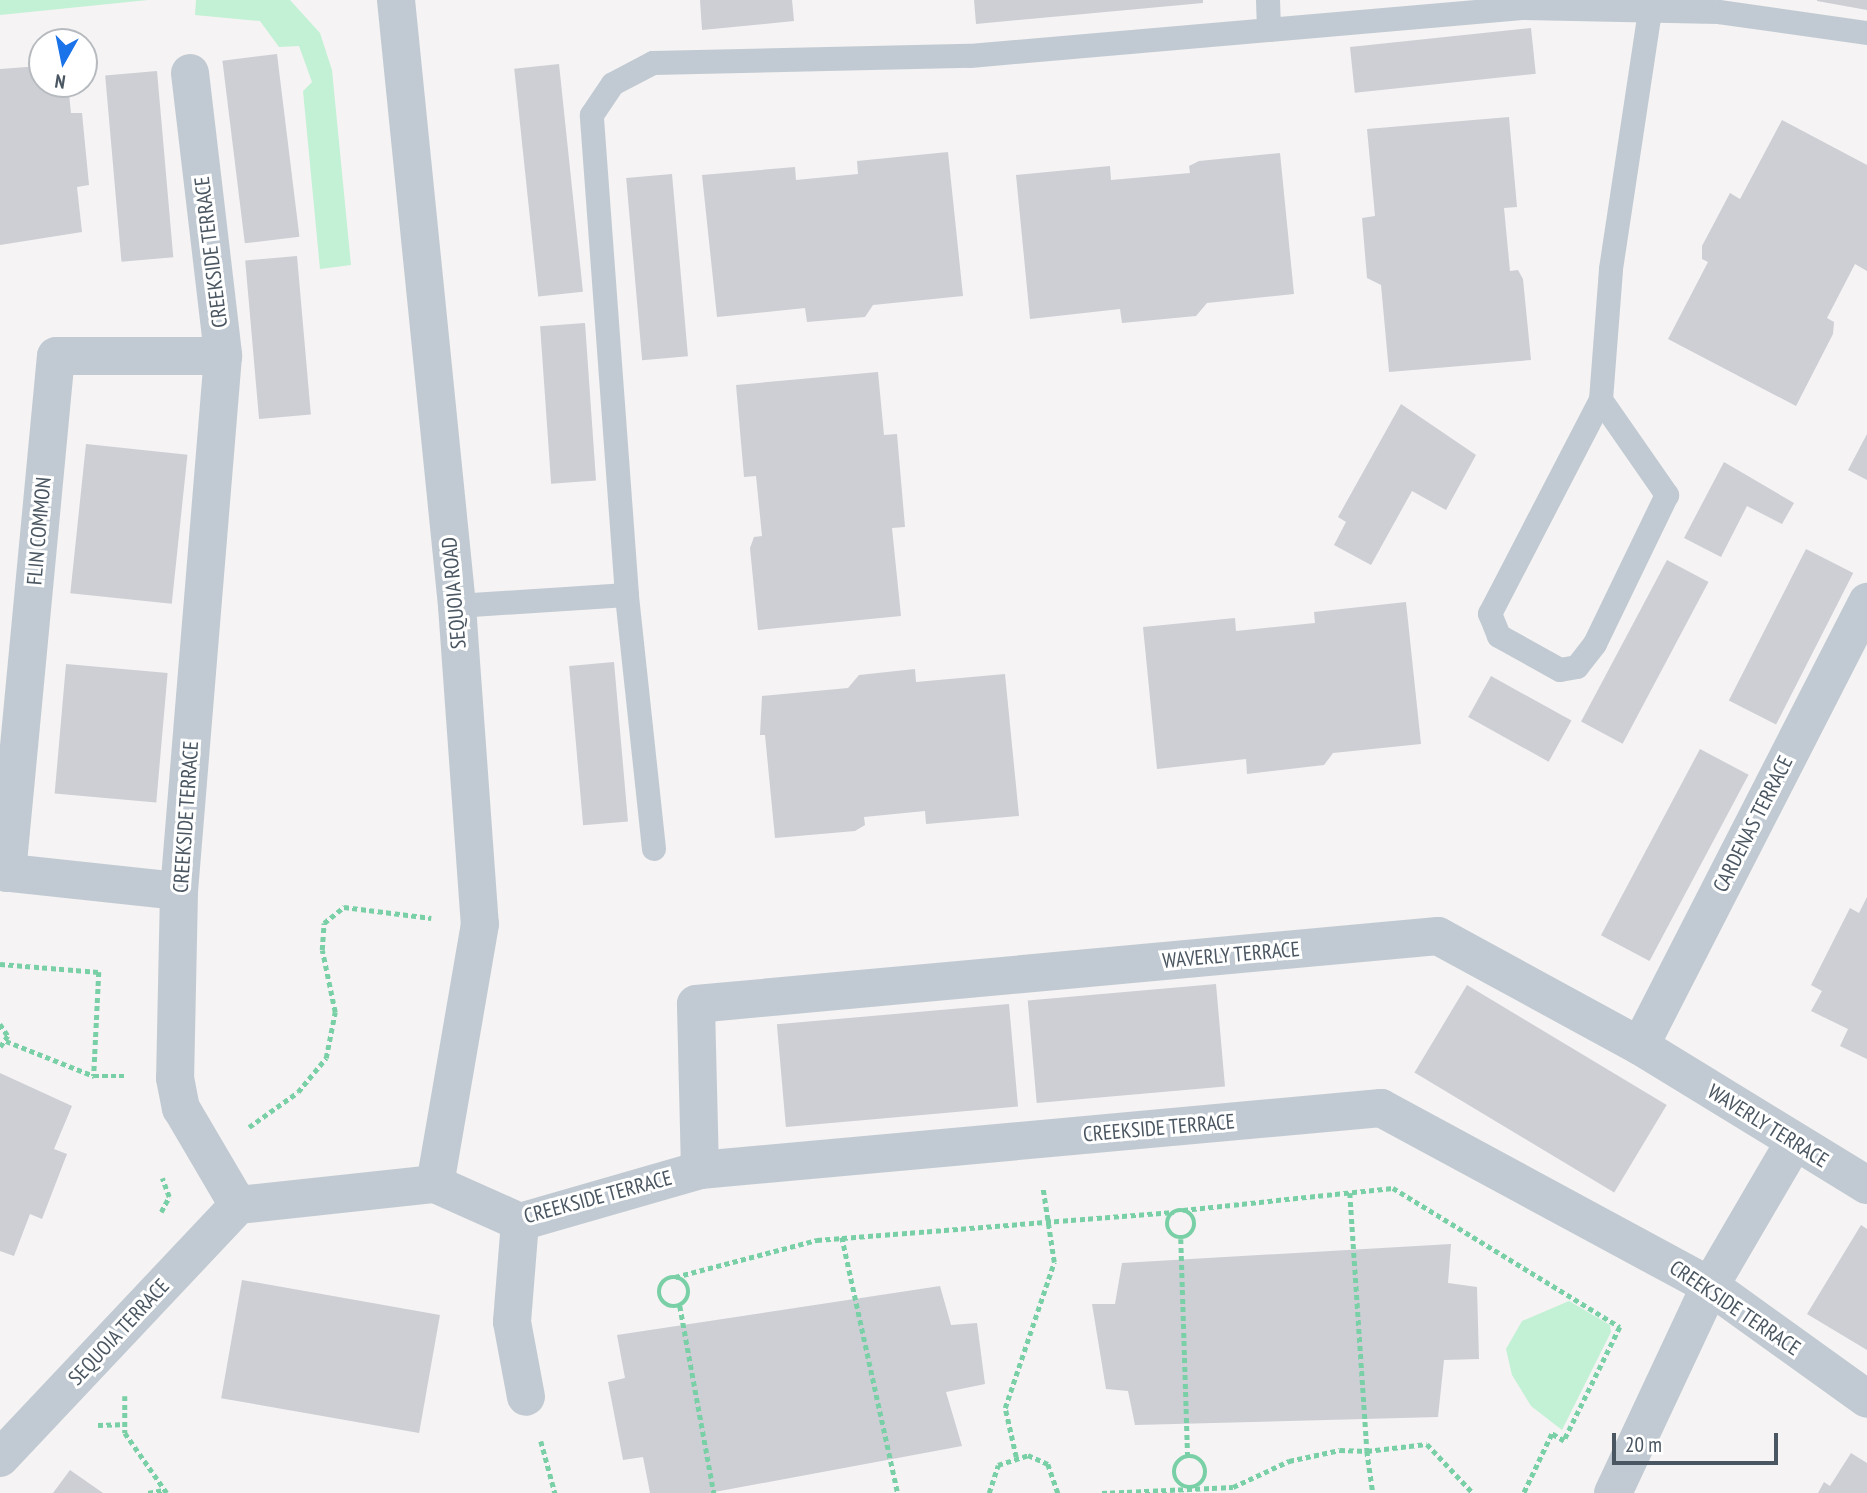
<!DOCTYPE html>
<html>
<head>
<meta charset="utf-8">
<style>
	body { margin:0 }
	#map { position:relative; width:1867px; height:1493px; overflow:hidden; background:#f5f3f3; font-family:"PT Sans Narrow",sans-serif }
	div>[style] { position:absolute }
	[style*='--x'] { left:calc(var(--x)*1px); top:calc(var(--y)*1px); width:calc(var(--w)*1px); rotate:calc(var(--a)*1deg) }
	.green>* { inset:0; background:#c3f1d5 }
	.building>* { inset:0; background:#cdcfd5; transform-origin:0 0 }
	.path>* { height:4.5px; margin-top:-2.25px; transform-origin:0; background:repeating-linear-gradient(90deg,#7ad0a6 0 5px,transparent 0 8.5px) }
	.path>.ring { margin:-2.25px; padding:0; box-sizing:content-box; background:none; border:4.5px solid #7ad0a6; border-radius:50% }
	.service>* { height:24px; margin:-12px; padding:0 12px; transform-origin:12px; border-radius:12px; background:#c1cad2 }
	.minor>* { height:38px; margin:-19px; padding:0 19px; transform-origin:19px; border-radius:19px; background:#c1cad2 }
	span { translate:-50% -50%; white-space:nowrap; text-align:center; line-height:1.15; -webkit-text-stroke:6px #fff; paint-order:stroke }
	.street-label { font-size:21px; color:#4a5661 }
	.north { position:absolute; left:28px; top:28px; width:70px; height:70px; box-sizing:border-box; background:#fff; border:2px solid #b7bbc0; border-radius:50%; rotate:189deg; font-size:19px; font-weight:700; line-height:28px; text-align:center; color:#4a5661 }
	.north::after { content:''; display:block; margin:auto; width:24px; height:32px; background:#1a73e8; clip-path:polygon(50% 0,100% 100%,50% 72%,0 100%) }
	.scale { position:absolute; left:1612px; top:1433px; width:166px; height:32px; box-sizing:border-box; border:4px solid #4a5661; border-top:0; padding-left:9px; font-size:21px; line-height:24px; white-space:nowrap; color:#4a5661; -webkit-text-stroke:5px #fff; paint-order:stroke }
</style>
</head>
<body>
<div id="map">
	<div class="green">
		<div style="clip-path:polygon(0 0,148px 0,0 15px)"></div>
		<div style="clip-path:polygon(196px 0,290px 0,320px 33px,332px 70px,351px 265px,320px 269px,303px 91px,312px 82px,299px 46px,279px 47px,260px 21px,195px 15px)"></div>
		<div style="clip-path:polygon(1569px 1301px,1610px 1325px,1611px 1332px,1562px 1430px,1531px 1406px,1512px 1375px,1506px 1349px,1522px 1321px)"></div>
	</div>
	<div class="building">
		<div style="clip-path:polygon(700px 0,792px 0,794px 21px,702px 30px)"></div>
		<div style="clip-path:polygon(974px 0,1203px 0,1203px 3px,976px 24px)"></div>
		<div style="clip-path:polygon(1817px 0,1867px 0,1867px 10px,1817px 1px)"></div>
		<div style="left:1531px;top:28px;width:46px;height:182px;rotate:84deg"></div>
		<div style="left:277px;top:54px;width:184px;height:55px;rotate:83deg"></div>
		<div style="left:559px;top:64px;width:229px;height:45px;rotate:84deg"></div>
		<div style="clip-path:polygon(40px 66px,42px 84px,68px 84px,71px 113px,82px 113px,89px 185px,77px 187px,82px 232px,0 245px,0 69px)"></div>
		<div style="left:157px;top:71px;width:187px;height:52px;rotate:85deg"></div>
		<div style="clip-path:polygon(1509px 117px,1517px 207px,1504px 208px,1510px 271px,1518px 270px,1523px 279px,1531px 360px,1389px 372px,1381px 285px,1367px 278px,1362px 218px,1375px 216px,1367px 129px)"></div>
		<div style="clip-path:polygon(1782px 120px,1867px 165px,1867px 271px,1855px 264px,1827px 318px,1834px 322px,1833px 334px,1796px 406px,1668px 339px,1708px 262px,1702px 259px,1702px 246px,1730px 193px,1740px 199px)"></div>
		<div style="clip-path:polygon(948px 152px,963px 296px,873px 305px,865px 317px,807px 322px,805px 308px,717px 317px,702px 175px,795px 167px,796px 180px,858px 174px,857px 161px)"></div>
		<div style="clip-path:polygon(1280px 153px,1294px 294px,1207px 303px,1196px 316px,1122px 323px,1120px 309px,1030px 319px,1016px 175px,1110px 166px,1111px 180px,1190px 173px,1189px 166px,1199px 161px)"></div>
		<div style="left:672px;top:174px;width:183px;height:46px;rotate:85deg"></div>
		<div style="left:297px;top:256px;width:159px;height:52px;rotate:85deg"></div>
		<div style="left:585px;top:323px;width:158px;height:45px;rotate:86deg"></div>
		<div style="clip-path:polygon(878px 372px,884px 435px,897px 434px,905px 527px,892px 528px,901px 616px,758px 630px,750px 548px,754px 537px,762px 536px,756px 476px,744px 477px,736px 385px)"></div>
		<div style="clip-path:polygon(1401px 404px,1476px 455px,1446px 510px,1412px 491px,1371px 565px,1334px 545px,1346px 522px,1338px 517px)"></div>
		<div style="clip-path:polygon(1867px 434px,1867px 480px,1848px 470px)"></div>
		<div style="left:86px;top:444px;width:102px;height:150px;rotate:6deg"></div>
		<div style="clip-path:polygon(1724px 462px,1794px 503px,1782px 524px,1747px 506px,1721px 557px,1684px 538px)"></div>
		<div style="left:1806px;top:549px;width:53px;height:170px;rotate:27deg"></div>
		<div style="left:1667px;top:560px;width:47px;height:183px;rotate:28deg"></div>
		<div style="clip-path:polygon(1406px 602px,1421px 744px,1333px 753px,1324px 765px,1247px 774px,1246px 759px,1157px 769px,1143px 627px,1235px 618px,1236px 631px,1315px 623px,1314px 612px)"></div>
		<div style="left:614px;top:662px;width:160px;height:45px;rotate:85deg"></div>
		<div style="left:66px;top:664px;width:102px;height:130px;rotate:5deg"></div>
		<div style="clip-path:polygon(915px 669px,916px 682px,1005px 674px,1019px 816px,926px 824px,925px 811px,864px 817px,865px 825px,855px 831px,775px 838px,765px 735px,760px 735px,762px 696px,848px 688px,859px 675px)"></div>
		<div style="left:1491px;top:676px;width:92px;height:47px;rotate:29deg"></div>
		<div style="left:1700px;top:749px;width:55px;height:211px;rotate:28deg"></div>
		<div style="clip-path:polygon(1867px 897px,1867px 1059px,1840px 1046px,1848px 1029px,1811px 1011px,1822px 991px,1811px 985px,1850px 908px,1859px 913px)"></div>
		<div style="left:1216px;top:984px;width:103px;height:189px;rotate:85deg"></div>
		<div style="left:1467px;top:985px;width:233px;height:102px;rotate:31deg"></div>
		<div style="left:1009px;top:1004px;width:103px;height:233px;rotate:85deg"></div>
		<div style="clip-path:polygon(0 1073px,72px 1106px,54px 1149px,67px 1154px,42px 1219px,30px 1214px,14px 1256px,0 1251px)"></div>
		<div style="clip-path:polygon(1861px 1225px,1867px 1229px,1867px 1350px,1807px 1314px)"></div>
		<div style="clip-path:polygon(1451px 1244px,1448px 1283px,1477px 1287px,1479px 1359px,1444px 1360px,1438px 1417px,1135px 1425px,1128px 1391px,1106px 1389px,1092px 1304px,1115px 1304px,1122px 1263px)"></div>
		<div style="left:242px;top:1280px;width:201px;height:120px;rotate:10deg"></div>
		<div style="clip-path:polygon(940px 1286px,951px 1325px,977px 1323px,985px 1384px,946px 1392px,962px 1446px,709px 1493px,650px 1493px,643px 1457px,623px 1460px,608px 1382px,625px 1378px,617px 1335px)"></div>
		<div style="clip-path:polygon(1851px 1453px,1867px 1463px,1867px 1493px,1818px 1493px,1824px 1482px,1830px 1486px)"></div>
		<div style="clip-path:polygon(70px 1470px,103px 1493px,53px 1493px)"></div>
	</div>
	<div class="path">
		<div style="--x:0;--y:964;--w:99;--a:4.6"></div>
		<div style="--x:99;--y:972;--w:104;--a:92.8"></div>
		<div style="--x:94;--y:1076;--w:34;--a:0"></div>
		<div style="--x:0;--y:1024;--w:14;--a:56"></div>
		<div style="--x:8;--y:1036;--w:14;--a:124"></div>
		<div style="--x:6;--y:1041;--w:95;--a:21.7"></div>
		<div style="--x:249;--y:1127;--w:60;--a:-35.5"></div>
		<div style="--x:298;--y:1092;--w:44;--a:-50.5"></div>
		<div style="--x:326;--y:1058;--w:47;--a:-78.9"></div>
		<div style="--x:335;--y:1012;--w:63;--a:-101.8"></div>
		<div style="--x:322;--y:950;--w:27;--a:-86"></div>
		<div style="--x:324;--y:923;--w:26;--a:-39"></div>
		<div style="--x:344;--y:907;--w:88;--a:7.2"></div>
		<div style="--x:1350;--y:1193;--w:259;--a:86.2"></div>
		<div style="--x:1367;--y:1451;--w:60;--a:-6.7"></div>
		<div style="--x:1427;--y:1444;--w:67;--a:46.8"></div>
		<div class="ring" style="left:1167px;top:1210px;width:23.5px;height:23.5px"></div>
		<div style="--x:1183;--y:1210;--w:211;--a:-6"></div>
		<div style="--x:1393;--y:1188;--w:266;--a:31.5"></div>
		<div style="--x:1620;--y:1327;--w:127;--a:116.2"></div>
		<div style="--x:1564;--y:1441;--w:14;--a:-150"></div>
		<div style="--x:1552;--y:1434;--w:65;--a:115.4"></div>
		<div style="--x:161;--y:1212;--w:17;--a:-62"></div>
		<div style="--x:169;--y:1197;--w:20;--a:-110"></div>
		<div style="--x:842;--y:1237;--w:262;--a:77.7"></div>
		<div style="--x:1181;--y:1239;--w:217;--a:88.2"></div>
		<div style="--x:675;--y:1277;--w:147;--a:-14.6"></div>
		<div style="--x:817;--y:1240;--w:358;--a:-4.5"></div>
		<div class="ring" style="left:659px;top:1277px;width:25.5px;height:25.5px"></div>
		<div style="--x:680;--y:1306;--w:190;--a:79.7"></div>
		<div style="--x:125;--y:1396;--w:37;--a:90"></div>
		<div style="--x:125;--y:1433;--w:73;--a:55"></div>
		<div style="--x:98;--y:1425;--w:24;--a:-2"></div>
		<div style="--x:541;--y:1441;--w:54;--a:74.9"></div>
		<div class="ring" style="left:1174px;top:1456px;width:27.5px;height:27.5px"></div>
		<div style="--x:1016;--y:1457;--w:50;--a:-102.7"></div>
		<div style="--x:1005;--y:1408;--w:154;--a:-71.4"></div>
		<div style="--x:1054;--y:1262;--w:74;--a:-98.6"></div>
		<div style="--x:148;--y:1493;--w:16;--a:-11"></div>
		<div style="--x:989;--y:1493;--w:29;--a:-72"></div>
		<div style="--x:998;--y:1465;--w:32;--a:-18"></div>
		<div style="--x:1028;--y:1455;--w:22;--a:24"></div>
		<div style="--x:1048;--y:1464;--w:31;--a:71"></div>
		<div style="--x:1102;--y:1493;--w:131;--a:-2.6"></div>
		<div style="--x:1233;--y:1487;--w:62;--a:-24.9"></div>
		<div style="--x:1289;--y:1461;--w:52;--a:-12.2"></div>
		<div style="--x:1340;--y:1450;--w:27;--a:2"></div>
		<div style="--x:1367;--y:1451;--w:42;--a:81.9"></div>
	</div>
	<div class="service">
		<div style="--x:1268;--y:0;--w:30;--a:88"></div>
		<div style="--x:1601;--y:400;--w:116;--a:55.2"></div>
		<div style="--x:1667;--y:495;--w:165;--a:115.8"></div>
		<div style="--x:1595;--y:644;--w:29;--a:128"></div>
		<div style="--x:1577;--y:667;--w:17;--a:170"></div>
		<div style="--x:1560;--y:670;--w:70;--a:-150.9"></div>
		<div style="--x:1499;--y:636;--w:24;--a:-112"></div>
		<div style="--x:1490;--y:614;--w:241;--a:-62.6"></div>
		<div style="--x:1601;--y:400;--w:131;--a:-85.6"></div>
		<div style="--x:1611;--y:269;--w:261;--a:-81.4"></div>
		<div style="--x:457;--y:606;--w:170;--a:-3.7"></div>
		<div style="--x:654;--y:849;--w:255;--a:-96.1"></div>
		<div style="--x:627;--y:595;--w:481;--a:-94.2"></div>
		<div style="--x:592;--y:115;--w:37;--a:-56"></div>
		<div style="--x:613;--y:84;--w:45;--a:-27.7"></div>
		<div style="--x:653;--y:63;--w:317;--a:-1.3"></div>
		<div style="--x:970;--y:56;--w:554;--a:-4.97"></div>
		<div style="--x:1522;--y:8;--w:197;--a:1.2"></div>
		<div style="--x:1719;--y:12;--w:149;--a:8.1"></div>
	</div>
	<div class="minor">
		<div style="--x:396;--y:0;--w:609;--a:84.25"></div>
		<div style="--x:457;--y:606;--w:319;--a:85.9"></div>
		<div style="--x:480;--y:924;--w:264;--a:99.8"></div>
		<div style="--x:190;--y:73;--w:285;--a:83.3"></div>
		<div style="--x:223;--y:356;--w:537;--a:94.7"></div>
		<div style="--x:179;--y:891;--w:187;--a:91.2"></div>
		<div style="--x:175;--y:1078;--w:31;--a:79"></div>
		<div style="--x:181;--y:1108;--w:113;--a:59.6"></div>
		<div style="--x:0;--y:872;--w:180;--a:6.1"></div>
		<div style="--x:7;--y:873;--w:519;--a:-84.59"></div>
		<div style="--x:56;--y:356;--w:167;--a:0"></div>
		<div style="--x:1640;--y:1046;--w:499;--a:-62.9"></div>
		<div style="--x:700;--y:1170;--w:166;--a:-91.4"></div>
		<div style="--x:696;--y:1004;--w:745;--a:-5.24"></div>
		<div style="--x:1438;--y:936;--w:230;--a:28.6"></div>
		<div style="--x:1640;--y:1046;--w:266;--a:31.5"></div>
		<div style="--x:238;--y:1205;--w:198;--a:-6.1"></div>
		<div style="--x:435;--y:1184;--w:93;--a:24.1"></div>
		<div style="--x:520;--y:1222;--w:187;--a:-16.1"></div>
		<div style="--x:700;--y:1170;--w:684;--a:-5.2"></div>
		<div style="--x:1381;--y:1108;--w:374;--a:28.4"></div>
		<div style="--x:1710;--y:1286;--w:193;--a:35.7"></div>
		<div style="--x:520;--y:1222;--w:100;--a:94.6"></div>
		<div style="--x:512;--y:1322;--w:76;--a:79.4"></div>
		<div style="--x:0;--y:1458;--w:347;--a:-46.7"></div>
		<div style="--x:1613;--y:1493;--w:229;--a:-64.9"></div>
		<div style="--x:1710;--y:1286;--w:164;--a:-59.7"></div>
	</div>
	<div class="street-label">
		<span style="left:211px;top:252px;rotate:-97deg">CREEKSIDE TERRACE</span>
		<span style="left:39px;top:531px;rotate:-85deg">FLIN COMMON</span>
		<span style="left:454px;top:593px;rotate:-95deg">SEQUOIA ROAD</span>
		<span style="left:186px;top:817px;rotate:-86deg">CREEKSIDE TERRACE</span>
		<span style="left:1753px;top:824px;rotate:-63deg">CARDENAS TERRACE</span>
		<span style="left:1231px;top:955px;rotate:-5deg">WAVERLY TERRACE</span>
		<span style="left:1768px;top:1126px;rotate:32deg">WAVERLY TERRACE</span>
		<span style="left:1159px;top:1128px;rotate:-5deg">CREEKSIDE TERRACE</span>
		<span style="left:598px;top:1197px;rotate:-15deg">CREEKSIDE TERRACE</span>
		<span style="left:1735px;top:1308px;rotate:34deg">CREEKSIDE TERRACE</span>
		<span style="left:119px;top:1332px;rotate:-47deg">SEQUOIA TERRACE</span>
	</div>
	<div class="north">N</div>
	<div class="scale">20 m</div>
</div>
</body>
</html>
